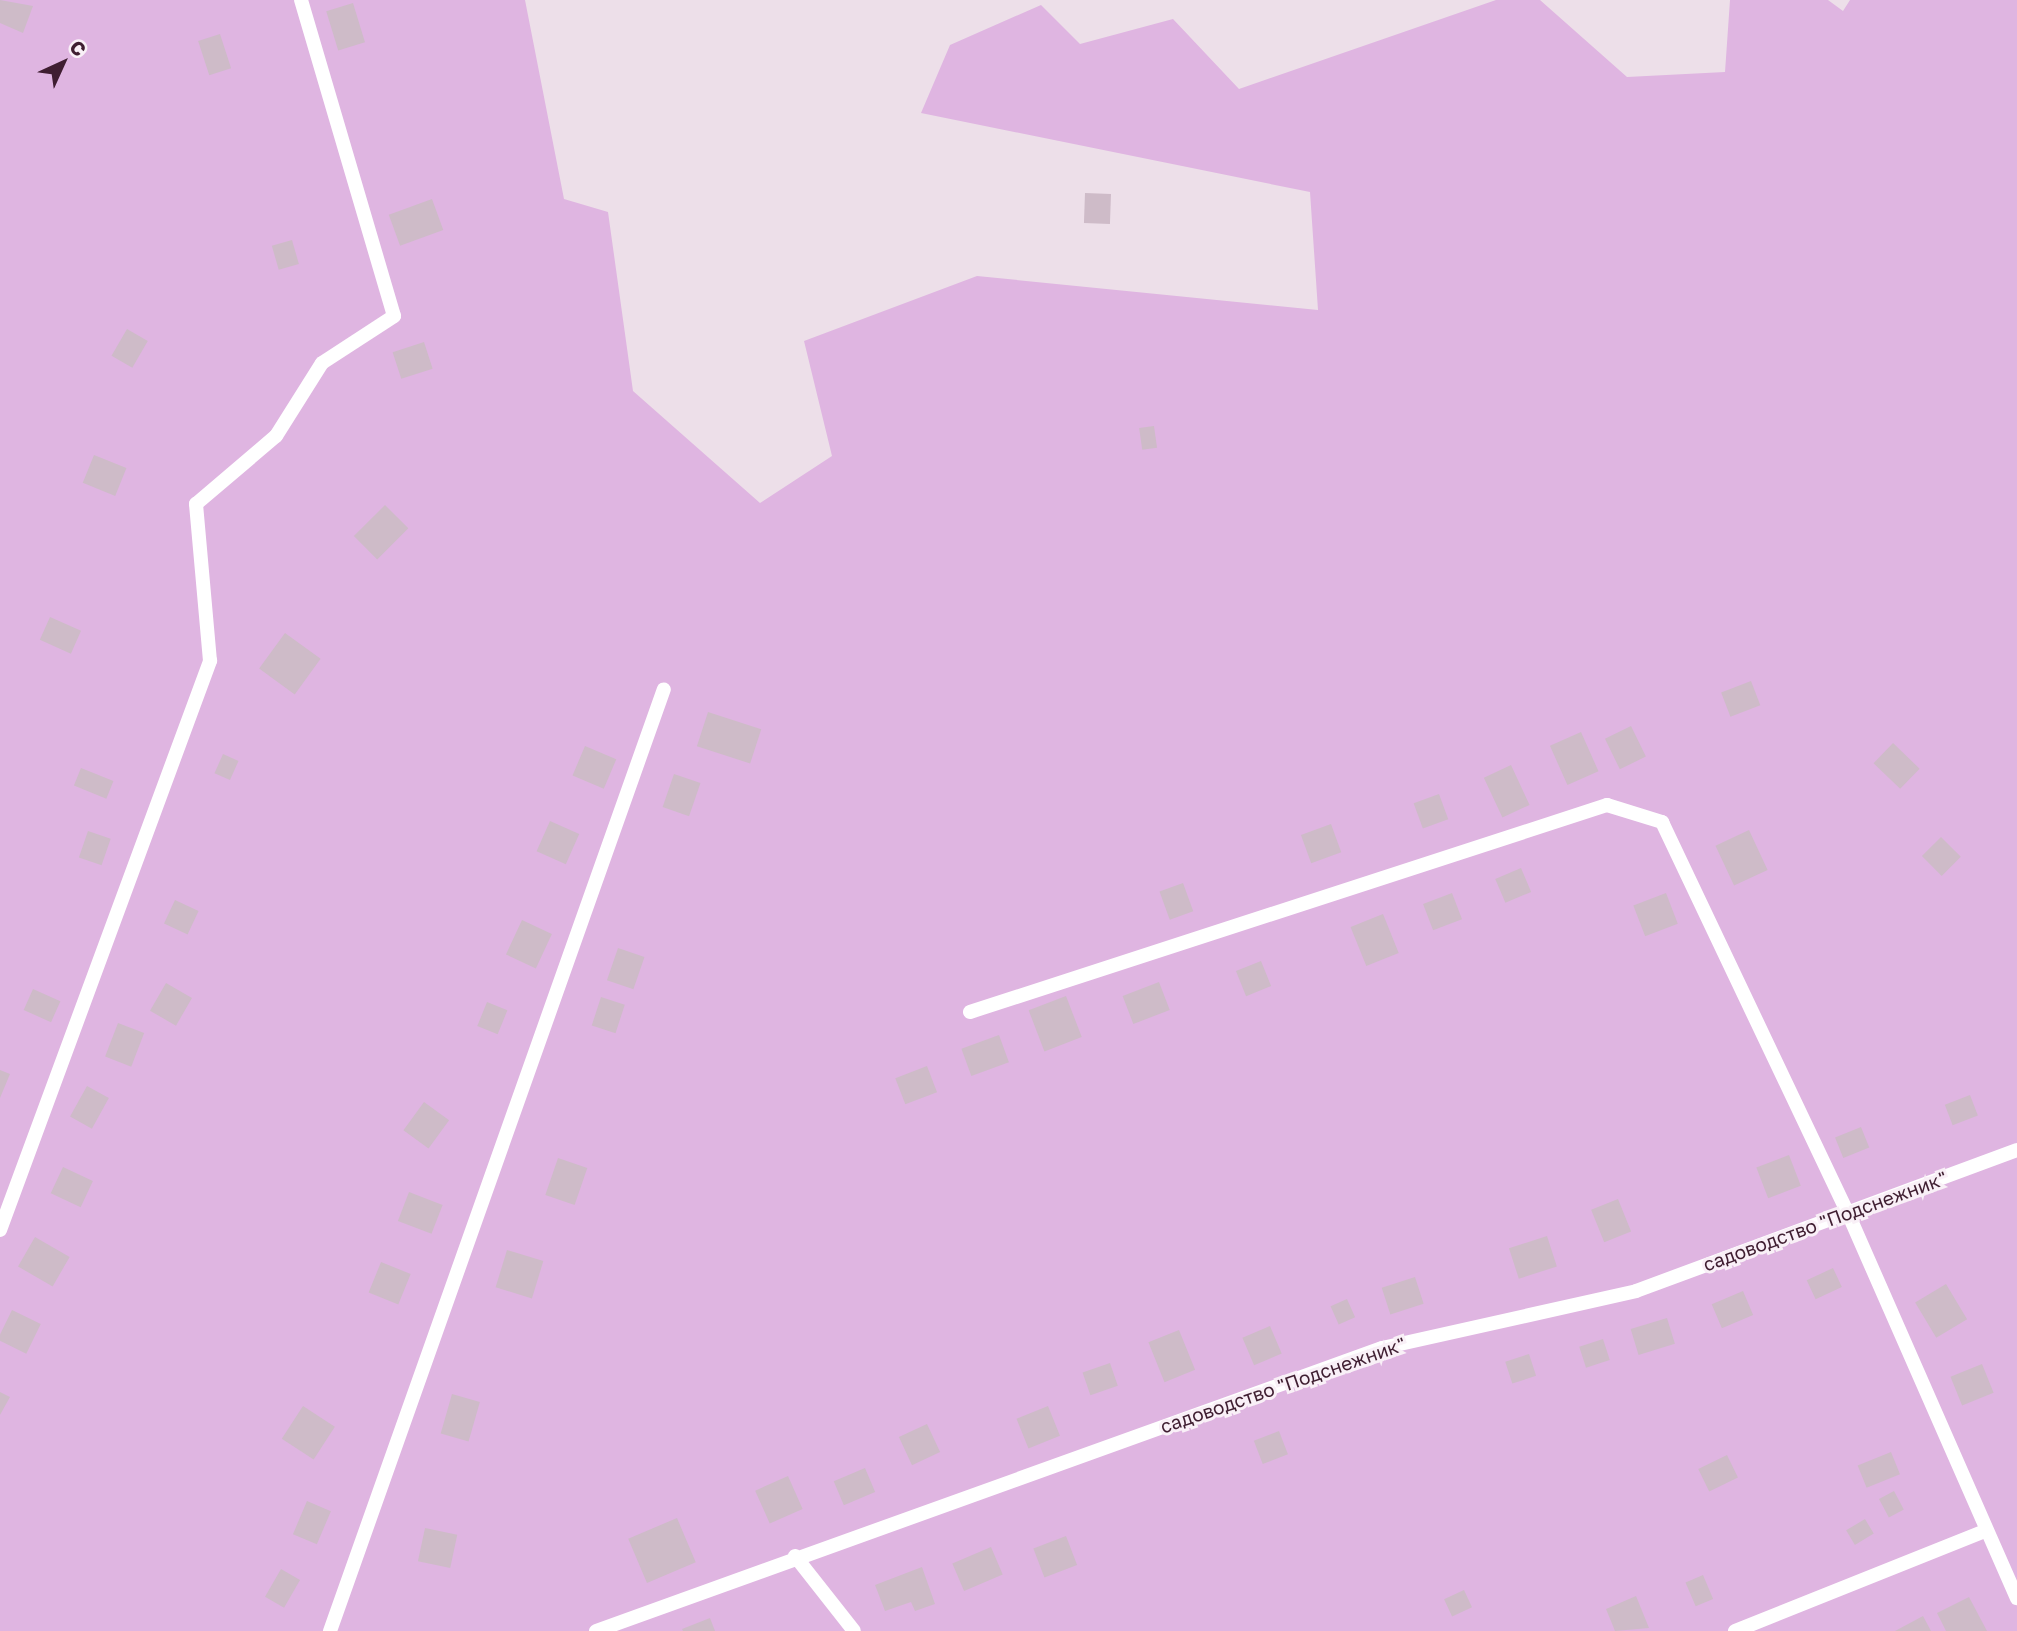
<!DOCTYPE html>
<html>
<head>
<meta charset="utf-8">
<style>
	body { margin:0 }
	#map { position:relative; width:2017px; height:1631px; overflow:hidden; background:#eddfe9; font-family:"Golos Text",sans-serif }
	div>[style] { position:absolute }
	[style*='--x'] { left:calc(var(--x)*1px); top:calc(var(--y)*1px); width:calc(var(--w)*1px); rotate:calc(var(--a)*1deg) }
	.green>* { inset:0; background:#dfb5e1 }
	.building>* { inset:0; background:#cebbc8; transform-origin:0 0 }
	.lane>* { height:14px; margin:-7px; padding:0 7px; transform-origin:7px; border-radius:7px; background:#fff }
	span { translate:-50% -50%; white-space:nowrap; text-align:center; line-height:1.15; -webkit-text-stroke:6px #f9f0f7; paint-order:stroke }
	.street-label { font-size:19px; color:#3f1e31 }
	.north { position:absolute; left:28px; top:28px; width:70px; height:70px; -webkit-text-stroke:5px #f9f0f7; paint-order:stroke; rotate:45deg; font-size:19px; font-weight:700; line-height:28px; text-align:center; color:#3f1e31 }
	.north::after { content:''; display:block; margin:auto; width:24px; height:32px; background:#3f1e31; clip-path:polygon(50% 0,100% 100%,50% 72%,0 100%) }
</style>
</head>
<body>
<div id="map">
	<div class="green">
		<div style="clip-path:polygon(0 0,525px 0,564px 199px,608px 212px,633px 391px,760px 503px,832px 456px,804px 341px,977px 276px,1318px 310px,1310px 192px,921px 113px,950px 45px,1041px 5px,1080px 44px,1173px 19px,1239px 89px,1496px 0,1540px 0,1627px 77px,1725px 72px,1730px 0,1828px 0,1843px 11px,1850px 0,2017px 0,2017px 1631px,0 1631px)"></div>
	</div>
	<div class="building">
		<div style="clip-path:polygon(0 0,33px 6px,23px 33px,0 23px)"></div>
		<div style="left:353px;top:3px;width:41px;height:28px;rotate:73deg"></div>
		<div style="left:220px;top:34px;width:36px;height:23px;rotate:72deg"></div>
		<div style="left:1085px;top:193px;width:26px;height:30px;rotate:2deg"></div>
		<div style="left:432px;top:199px;width:33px;height:46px;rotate:70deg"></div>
		<div style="left:292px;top:240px;width:25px;height:21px;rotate:74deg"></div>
		<div style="left:127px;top:329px;width:24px;height:31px;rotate:30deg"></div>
		<div style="left:424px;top:342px;width:28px;height:33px;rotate:72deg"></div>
		<div style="left:1154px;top:426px;width:22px;height:15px;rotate:82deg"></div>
		<div style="left:94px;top:455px;width:35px;height:30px;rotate:22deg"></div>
		<div style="left:385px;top:505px;width:33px;height:44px;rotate:45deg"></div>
		<div style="left:50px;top:617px;width:34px;height:25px;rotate:24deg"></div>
		<div style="left:285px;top:633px;width:44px;height:44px;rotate:36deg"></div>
		<div style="left:1751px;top:681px;width:26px;height:32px;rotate:69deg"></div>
		<div style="left:708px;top:712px;width:56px;height:36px;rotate:18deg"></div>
		<div style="left:1631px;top:726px;width:34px;height:29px;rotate:64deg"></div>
		<div style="left:1581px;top:732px;width:43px;height:34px;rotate:66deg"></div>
		<div style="left:1893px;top:743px;width:37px;height:28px;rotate:44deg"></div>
		<div style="left:585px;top:746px;width:34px;height:32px;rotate:23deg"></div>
		<div style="left:223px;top:754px;width:17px;height:21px;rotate:24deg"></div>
		<div style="left:1511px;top:765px;width:44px;height:30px;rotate:65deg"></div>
		<div style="left:81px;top:768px;width:35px;height:19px;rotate:22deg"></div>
		<div style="left:674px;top:774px;width:28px;height:35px;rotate:19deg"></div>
		<div style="left:1439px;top:794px;width:27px;height:27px;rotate:70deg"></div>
		<div style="left:550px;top:821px;width:32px;height:33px;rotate:24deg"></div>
		<div style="left:1331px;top:824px;width:30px;height:32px;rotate:70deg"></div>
		<div style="left:1749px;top:830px;width:44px;height:37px;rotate:65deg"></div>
		<div style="left:88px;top:831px;width:24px;height:28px;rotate:19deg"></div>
		<div style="left:1941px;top:837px;width:28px;height:27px;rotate:45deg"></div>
		<div style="left:1521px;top:868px;width:26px;height:28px;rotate:67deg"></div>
		<div style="left:1183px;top:883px;width:30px;height:25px;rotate:70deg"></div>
		<div style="left:1452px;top:893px;width:28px;height:31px;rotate:69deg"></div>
		<div style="left:1666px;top:893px;width:33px;height:35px;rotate:69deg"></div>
		<div style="left:175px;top:900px;width:26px;height:26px;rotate:25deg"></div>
		<div style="left:1383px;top:914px;width:42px;height:35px;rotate:68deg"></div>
		<div style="left:522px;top:920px;width:33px;height:38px;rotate:25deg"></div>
		<div style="left:618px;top:948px;width:28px;height:34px;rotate:19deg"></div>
		<div style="left:1261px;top:961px;width:27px;height:27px;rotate:68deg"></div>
		<div style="left:1159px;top:982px;width:30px;height:39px;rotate:69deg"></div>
		<div style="left:166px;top:983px;width:30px;height:32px;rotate:30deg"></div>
		<div style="left:33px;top:989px;width:30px;height:23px;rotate:24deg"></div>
		<div style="left:1066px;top:996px;width:44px;height:40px;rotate:69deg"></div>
		<div style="left:601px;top:997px;width:25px;height:30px;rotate:18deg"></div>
		<div style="left:487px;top:1002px;width:22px;height:26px;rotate:22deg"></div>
		<div style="left:118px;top:1023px;width:28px;height:36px;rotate:21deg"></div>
		<div style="left:999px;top:1035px;width:29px;height:40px;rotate:70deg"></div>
		<div style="left:927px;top:1066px;width:28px;height:34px;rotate:69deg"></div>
		<div style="clip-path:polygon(0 1070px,10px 1074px,0 1098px)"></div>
		<div style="left:87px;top:1086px;width:25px;height:35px;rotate:29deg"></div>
		<div style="left:1970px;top:1095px;width:22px;height:27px;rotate:69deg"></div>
		<div style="left:424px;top:1102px;width:31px;height:35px;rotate:36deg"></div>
		<div style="left:1861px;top:1127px;width:22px;height:28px;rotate:68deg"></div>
		<div style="left:1789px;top:1155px;width:33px;height:35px;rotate:69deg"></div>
		<div style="left:558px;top:1158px;width:31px;height:39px;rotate:19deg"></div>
		<div style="left:63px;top:1167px;width:33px;height:29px;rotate:25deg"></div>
		<div style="left:409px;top:1192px;width:36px;height:31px;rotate:21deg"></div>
		<div style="left:1618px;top:1199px;width:35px;height:29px;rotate:68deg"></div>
		<div style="left:1547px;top:1236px;width:32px;height:40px;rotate:72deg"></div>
		<div style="left:35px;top:1237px;width:40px;height:34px;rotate:30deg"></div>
		<div style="left:507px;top:1250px;width:38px;height:39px;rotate:17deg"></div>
		<div style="left:381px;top:1262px;width:32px;height:33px;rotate:22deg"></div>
		<div style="left:1833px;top:1268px;width:21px;height:29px;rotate:65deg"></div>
		<div style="left:1415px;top:1277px;width:28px;height:35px;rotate:72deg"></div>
		<div style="left:1946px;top:1284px;width:41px;height:36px;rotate:59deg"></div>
		<div style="left:1743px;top:1291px;width:26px;height:34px;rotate:67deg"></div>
		<div style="left:1347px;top:1299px;width:20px;height:18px;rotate:66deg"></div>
		<div style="left:12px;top:1310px;width:32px;height:33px;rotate:26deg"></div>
		<div style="left:1667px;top:1318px;width:27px;height:38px;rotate:73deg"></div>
		<div style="left:1270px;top:1326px;width:30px;height:30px;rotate:67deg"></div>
		<div style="left:1179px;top:1330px;width:43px;height:33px;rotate:68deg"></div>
		<div style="left:1603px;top:1339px;width:22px;height:25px;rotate:72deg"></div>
		<div style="left:1529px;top:1354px;width:23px;height:25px;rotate:72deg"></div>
		<div style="left:1110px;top:1363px;width:24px;height:29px;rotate:71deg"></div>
		<div style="left:1982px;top:1364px;width:31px;height:34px;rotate:68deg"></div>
		<div style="clip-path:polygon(0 1392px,10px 1397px,0 1415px)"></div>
		<div style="left:452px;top:1394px;width:29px;height:41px;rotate:16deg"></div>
		<div style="left:303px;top:1406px;width:38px;height:39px;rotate:33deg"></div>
		<div style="left:1048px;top:1406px;width:32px;height:34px;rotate:68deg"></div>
		<div style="left:927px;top:1424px;width:31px;height:31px;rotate:65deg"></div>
		<div style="left:1279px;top:1431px;width:25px;height:27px;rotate:69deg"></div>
		<div style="left:1891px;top:1452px;width:24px;height:36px;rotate:68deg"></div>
		<div style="left:1727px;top:1455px;width:25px;height:32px;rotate:64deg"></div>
		<div style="left:865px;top:1468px;width:26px;height:34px;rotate:67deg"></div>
		<div style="left:788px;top:1476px;width:36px;height:36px;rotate:66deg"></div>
		<div style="left:1894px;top:1491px;width:21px;height:17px;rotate:62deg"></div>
		<div style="left:307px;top:1501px;width:26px;height:36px;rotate:23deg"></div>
		<div style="left:677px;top:1518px;width:48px;height:53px;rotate:67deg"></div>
		<div style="left:1865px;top:1519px;width:17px;height:22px;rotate:59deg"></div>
		<div style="left:425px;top:1528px;width:33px;height:34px;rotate:12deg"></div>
		<div style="left:1066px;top:1536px;width:31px;height:35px;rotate:69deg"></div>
		<div style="left:991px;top:1547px;width:30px;height:42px;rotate:67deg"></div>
		<div style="clip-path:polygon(922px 1567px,935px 1604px,915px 1611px,911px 1602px,885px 1611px,875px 1585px)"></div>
		<div style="left:281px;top:1569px;width:22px;height:32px;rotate:30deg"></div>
		<div style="left:1703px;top:1575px;width:26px;height:19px;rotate:67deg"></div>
		<div style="left:1464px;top:1590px;width:19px;height:22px;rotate:65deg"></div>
		<div style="clip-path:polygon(1636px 1596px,1649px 1628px,1615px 1631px,1606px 1609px)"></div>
		<div style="clip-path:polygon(1969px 1597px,1987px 1631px,1946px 1631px,1937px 1613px)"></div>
		<div style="clip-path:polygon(1923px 1616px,1931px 1631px,1895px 1631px)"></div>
		<div style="clip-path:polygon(710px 1618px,715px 1631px,683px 1631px,682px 1629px)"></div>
	</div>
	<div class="lane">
		<div style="--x:970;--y:1012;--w:670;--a:-18"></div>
		<div style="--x:1607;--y:805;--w:58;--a:17.2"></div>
		<div style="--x:1662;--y:822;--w:431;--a:64.6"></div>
		<div style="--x:1847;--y:1211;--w:423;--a:66.3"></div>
		<div style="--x:0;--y:1230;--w:607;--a:-69.74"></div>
		<div style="--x:210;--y:661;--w:158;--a:-95.1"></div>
		<div style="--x:196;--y:504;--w:105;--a:-40.4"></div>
		<div style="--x:276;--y:436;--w:86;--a:-57.8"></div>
		<div style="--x:322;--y:363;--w:86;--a:-33.1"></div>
		<div style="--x:394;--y:316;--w:329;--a:-106.4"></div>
		<div style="--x:795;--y:1556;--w:95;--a:51.8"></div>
		<div style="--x:330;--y:1631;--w:999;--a:-70.48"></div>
		<div style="--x:596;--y:1631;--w:835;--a:-19.8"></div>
		<div style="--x:1382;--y:1348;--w:260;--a:-12.6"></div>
		<div style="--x:1636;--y:1291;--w:406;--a:-20.3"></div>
		<div style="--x:1735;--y:1631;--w:271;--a:-21.8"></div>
	</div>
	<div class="street-label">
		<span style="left:1825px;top:1221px;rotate:-20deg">садоводство "Подснежник"</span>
		<span style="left:1283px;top:1385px;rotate:-19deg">садоводство "Подснежник"</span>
	</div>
	<div class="north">С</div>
</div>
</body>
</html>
